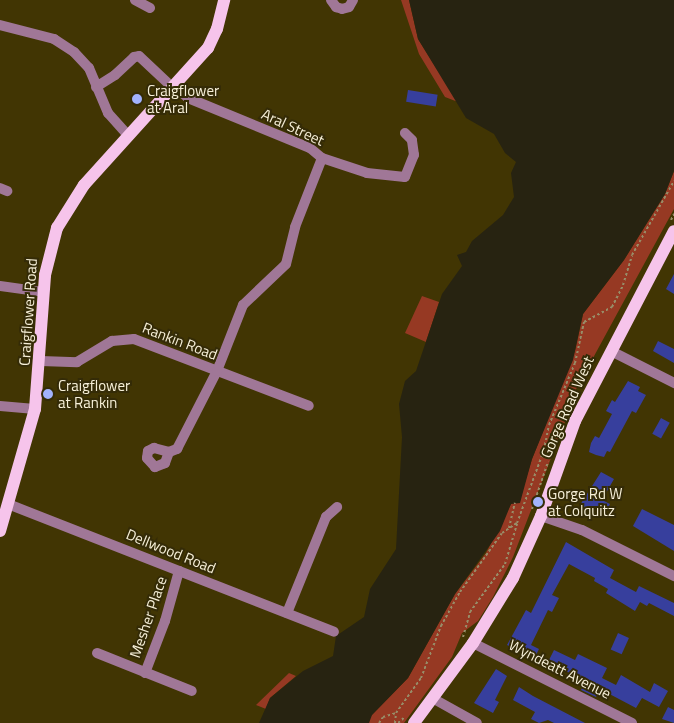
<!DOCTYPE html>
<html>
<head>
<meta charset="utf-8">
<style>
	body { margin:0 }
	#map { position:relative; width:674px; height:723px; overflow:hidden; background:#413503; font-family:"Titillium Web",sans-serif }
	div>[style] { position:absolute }
	[style*='--x'] { left:calc(var(--x)*1px); top:calc(var(--y)*1px); width:calc(var(--w)*1px); rotate:calc(var(--a)*1deg) }
	.green>* { inset:0; background:#963923 }
	.water>* { inset:0; background:#272311 }
	.building>* { inset:0; background:#373f9d; transform-origin:0 0 }
	.path>* { height:2px; margin-top:-1px; transform-origin:0; background:repeating-linear-gradient(90deg,#988e69 0 2.5px,transparent 0 5px) }
	.minor>* { height:10px; margin:-5px; padding:0 5px; transform-origin:5px; border-radius:5px; background:#a07797 }
	.major>* { height:12px; margin:-6px; padding:0 6px; transform-origin:6px; border-radius:6px; background:#f6c4eb }
	.dots>* { width:14px; height:14px; translate:-50% -50%; box-sizing:border-box; border:2px solid #342b07; border-radius:50% }
	span { translate:-50% -50%; white-space:nowrap; text-align:center; line-height:1.15; -webkit-text-stroke:4px #342b07; paint-order:stroke }
	.poi-label { font-size:15px; color:#f7f0d8 }
	.left { translate:0 -50%; text-align:left }
	.street-label { font-size:15px; color:#f7f0d8 }
</style>
</head>
<body>
<div id="map">
	<div class="green">
		<div style="clip-path:polygon(401px 0,409px 0,418px 39px,458px 102px,445px 97px,419px 54px)"></div>
		<div style="clip-path:polygon(674px 171px,674px 209px,568px 404px,568px 414px,513px 557px,493px 597px,478px 621px,462px 633px,452px 657px,404px 723px,364px 723px,408px 678px,455px 594px,486px 553px,511px 504px,522px 492px,532px 459px,575px 351px,583px 314px,624px 260px,665px 194px)"></div>
		<div style="clip-path:polygon(422px 296px,439px 302px,426px 342px,405px 333px)"></div>
		<div style="clip-path:polygon(289px 673px,296px 676px,270px 698px,266px 709px,256px 705px)"></div>
	</div>
	<div class="water">
		<div style="clip-path:polygon(409px 0,674px 0,674px 171px,665px 194px,624px 260px,583px 314px,573px 360px,532px 459px,520px 503px,511px 504px,500px 531px,455px 594px,408px 678px,372px 715px,369px 723px,259px 723px,270px 698px,303px 671px,333px 656px,336px 636px,364px 617px,370px 589px,396px 549px,402px 437px,399px 404px,405px 381px,416px 371px,442px 294px,462px 266px,457px 255px,466px 252px,472px 241px,503px 215px,514px 197px,511px 173px,516px 162px,505px 153px,494px 134px,466px 118px,418px 39px)"></div>
	</div>
	<div class="building">
		<div style="left:408px;top:90px;width:30px;height:12px;rotate:9deg"></div>
		<div style="clip-path:polygon(674px 274px,674px 294px,666px 289px)"></div>
		<div style="clip-path:polygon(658px 341px,674px 349px,674px 363px,653px 351px)"></div>
		<div style="clip-path:polygon(628px 381px,640px 387px,638px 391px,646px 395px,636px 413px,632px 411px,610px 452px,607px 451px,604px 457px,596px 455px,589px 452px,591px 443px,595px 436px,599px 438px,612px 414px,606px 411px,612px 400px,615px 402px)"></div>
		<div style="left:661px;top:418px;width:10px;height:18px;rotate:29deg"></div>
		<div style="clip-path:polygon(601px 472px,614px 479px,602px 500px,610px 504px,606px 512px,598px 508px,592px 517px,580px 511px,580px 505px)"></div>
		<div style="clip-path:polygon(642px 509px,674px 525px,674px 551px,633px 526px)"></div>
		<div style="clip-path:polygon(566px 542px,614px 570px,610px 578px,636px 592px,639px 586px,674px 603px,674px 616px,649px 603px,647px 606px,640px 602px,635px 611px,606px 593px,608px 589px,594px 581px,595px 578px,569px 564px,552px 595px,559px 598px,552px 612px,548px 610px,531px 645px,539px 649px,534px 659px,507px 645px,526px 610px,531px 613px)"></div>
		<div style="left:618px;top:633px;width:12px;height:18px;rotate:24deg"></div>
		<div style="clip-path:polygon(554px 650px,575px 660px,578px 654px,607px 668px,602px 678px,616px 685px,621px 675px,650px 692px,654px 683px,668px 691px,659px 707px,642px 698px,636px 708px,600px 689px,596px 697px,581px 690px,585px 681px,548px 662px)"></div>
		<div style="clip-path:polygon(496px 669px,507px 676px,495px 700px,499px 702px,493px 713px,474px 703px)"></div>
		<div style="clip-path:polygon(519px 687px,533px 696px,585px 723px,554px 723px,548px 720px,539px 723px,531px 719px,535px 712px,513px 700px)"></div>
		<div style="clip-path:polygon(668px 707px,674px 710px,674px 723px,662px 719px)"></div>
	</div>
	<div class="path">
		<div style="--x:671;--y:220;--w:7;--a:-63"></div>
		<div style="--x:532;--y:509;--w:50;--a:-71.2"></div>
		<div style="--x:509;--y:528;--w:26;--a:-77"></div>
		<div style="--x:463;--y:637;--w:26;--a:-74"></div>
		<div style="--x:470;--y:612;--w:59;--a:-53.9"></div>
		<div style="--x:505;--y:564;--w:42;--a:-73.3"></div>
		<div style="--x:379;--y:723;--w:7;--a:-56"></div>
		<div style="--x:383;--y:717;--w:14;--a:-17"></div>
		<div style="--x:395;--y:723;--w:10;--a:-84"></div>
		<div style="--x:396;--y:713;--w:43;--a:-54.5"></div>
		<div style="--x:421;--y:678;--w:56;--a:-69"></div>
		<div style="--x:441;--y:626;--w:39;--a:-61"></div>
		<div style="--x:460;--y:592;--w:72;--a:-54.6"></div>
		<div style="--x:502;--y:533;--w:18;--a:-34"></div>
		<div style="--x:517;--y:523;--w:78;--a:-69.7"></div>
		<div style="--x:544;--y:450;--w:25;--a:-79"></div>
		<div style="--x:549;--y:425;--w:67;--a:-67.2"></div>
		<div style="--x:575;--y:363;--w:42;--a:-77.6"></div>
		<div style="--x:584;--y:322;--w:32;--a:-28"></div>
		<div style="--x:612;--y:307;--w:25;--a:-63"></div>
		<div style="--x:623;--y:285;--w:31;--a:-73"></div>
		<div style="--x:632;--y:255;--w:85;--a:-60.4"></div>
		<div style="--x:398;--y:723;--w:9;--a:-41"></div>
	</div>
	<div class="minor">
		<div style="--x:135;--y:0;--w:17;--a:28"></div>
		<div style="--x:331;--y:0;--w:9;--a:54"></div>
		<div style="--x:336;--y:7;--w:6;--a:18"></div>
		<div style="--x:342;--y:9;--w:7;--a:-16"></div>
		<div style="--x:349;--y:7;--w:8;--a:-60"></div>
		<div style="--x:0;--y:25;--w:56;--a:14.5"></div>
		<div style="--x:54;--y:39;--w:24;--a:33"></div>
		<div style="--x:74;--y:52;--w:22;--a:47"></div>
		<div style="--x:89;--y:68;--w:49;--a:67.1"></div>
		<div style="--x:108;--y:113;--w:31;--a:48"></div>
		<div style="--x:96;--y:87;--w:22;--a:-32"></div>
		<div style="--x:115;--y:75;--w:26;--a:-43"></div>
		<div style="--x:134;--y:57;--w:5;--a:-11"></div>
		<div style="--x:139;--y:56;--w:47;--a:43.3"></div>
		<div style="--x:175;--y:87;--w:17;--a:40"></div>
		<div style="--x:188;--y:98;--w:132;--a:22.3"></div>
		<div style="--x:310;--y:148;--w:16;--a:40"></div>
		<div style="--x:322;--y:158;--w:47;--a:18.4"></div>
		<div style="--x:367;--y:173;--w:38;--a:6"></div>
		<div style="--x:405;--y:177;--w:24;--a:-68"></div>
		<div style="--x:414;--y:155;--w:15;--a:-98"></div>
		<div style="--x:412;--y:140;--w:10;--a:-135"></div>
		<div style="--x:0;--y:188;--w:8;--a:23"></div>
		<div style="--x:0;--y:286;--w:43;--a:7.9"></div>
		<div style="--x:611;--y:351;--w:71;--a:26.9"></div>
		<div style="--x:41;--y:361;--w:36;--a:2"></div>
		<div style="--x:77;--y:362;--w:41;--a:-31"></div>
		<div style="--x:112;--y:341;--w:22;--a:-5"></div>
		<div style="--x:134;--y:339;--w:187;--a:20.9"></div>
		<div style="--x:0;--y:406;--w:35;--a:5"></div>
		<div style="--x:169;--y:452;--w:12;--a:110"></div>
		<div style="--x:165;--y:463;--w:11;--a:158"></div>
		<div style="--x:155;--y:467;--w:12;--a:-132"></div>
		<div style="--x:147;--y:458;--w:7;--a:-82"></div>
		<div style="--x:148;--y:451;--w:7;--a:-27"></div>
		<div style="--x:154;--y:448;--w:16;--a:15"></div>
		<div style="--x:169;--y:452;--w:9;--a:-21"></div>
		<div style="--x:177;--y:449;--w:88;--a:-62.9"></div>
		<div style="--x:217;--y:371;--w:71;--a:-68.5"></div>
		<div style="--x:243;--y:305;--w:59;--a:-43.6"></div>
		<div style="--x:286;--y:264;--w:38;--a:-76"></div>
		<div style="--x:295;--y:227;--w:74;--a:-68.6"></div>
		<div style="--x:8;--y:504;--w:350;--a:21.4"></div>
		<div style="--x:541;--y:516;--w:43;--a:18.9"></div>
		<div style="--x:582;--y:530;--w:103;--a:26.6"></div>
		<div style="--x:287;--y:613;--w:104;--a:-67.9"></div>
		<div style="--x:326;--y:517;--w:15;--a:-42"></div>
		<div style="--x:473;--y:643;--w:178;--a:26.7"></div>
		<div style="--x:97;--y:653;--w:102;--a:21.8"></div>
		<div style="--x:145;--y:673;--w:56;--a:-69"></div>
		<div style="--x:165;--y:621;--w:52;--a:-74.4"></div>
		<div style="--x:434;--y:699;--w:49;--a:29.2"></div>
	</div>
	<div class="major">
		<div style="--x:0;--y:531;--w:127;--a:-74"></div>
		<div style="--x:35;--y:409;--w:134;--a:-85.7"></div>
		<div style="--x:45;--y:275;--w:49;--a:-75.7"></div>
		<div style="--x:57;--y:228;--w:51;--a:-57.9"></div>
		<div style="--x:84;--y:185;--w:185;--a:-47.9"></div>
		<div style="--x:208;--y:48;--w:21;--a:-65"></div>
		<div style="--x:217;--y:29;--w:30;--a:-76"></div>
		<div style="--x:414;--y:723;--w:99;--a:-53.6"></div>
		<div style="--x:473;--y:643;--w:76;--a:-58.4"></div>
		<div style="--x:513;--y:578;--w:68;--a:-65.7"></div>
		<div style="--x:541;--y:516;--w:101;--a:-70.3"></div>
		<div style="--x:575;--y:421;--w:214;--a:-62.5"></div>
	</div>
	<div class="dots">
		<div style="left:137px;top:99px;background:#a2b2fd"></div>
		<div style="left:48px;top:394px;background:#a2b2fd"></div>
		<div style="left:538px;top:502px;background:#a2b2fd"></div>
	</div>
	<div class="poi-label">
		<span class="left" style="left:147px;top:99px">Craigflower<br>at Aral</span>
		<span class="left" style="left:58px;top:394px">Craigflower<br>at Rankin</span>
		<span class="left" style="left:548px;top:502px">Gorge Rd W<br>at Colquitz</span>
	</div>
	<div class="street-label">
		<span style="left:293px;top:127px;rotate:25deg">Aral Street</span>
		<span style="left:28px;top:312px;rotate:-86deg">Craigflower Road</span>
		<span style="left:180px;top:341px;rotate:21deg">Rankin Road</span>
		<span style="left:567px;top:407px;rotate:-66deg">Gorge Road West</span>
		<span style="left:171px;top:551px;rotate:22deg">Dellwood Road</span>
		<span style="left:148px;top:617px;rotate:-71deg">Mesher Place</span>
		<span style="left:560px;top:669px;rotate:27deg">Wyndeatt Avenue</span>
	</div>
</div>
</body>
</html>
